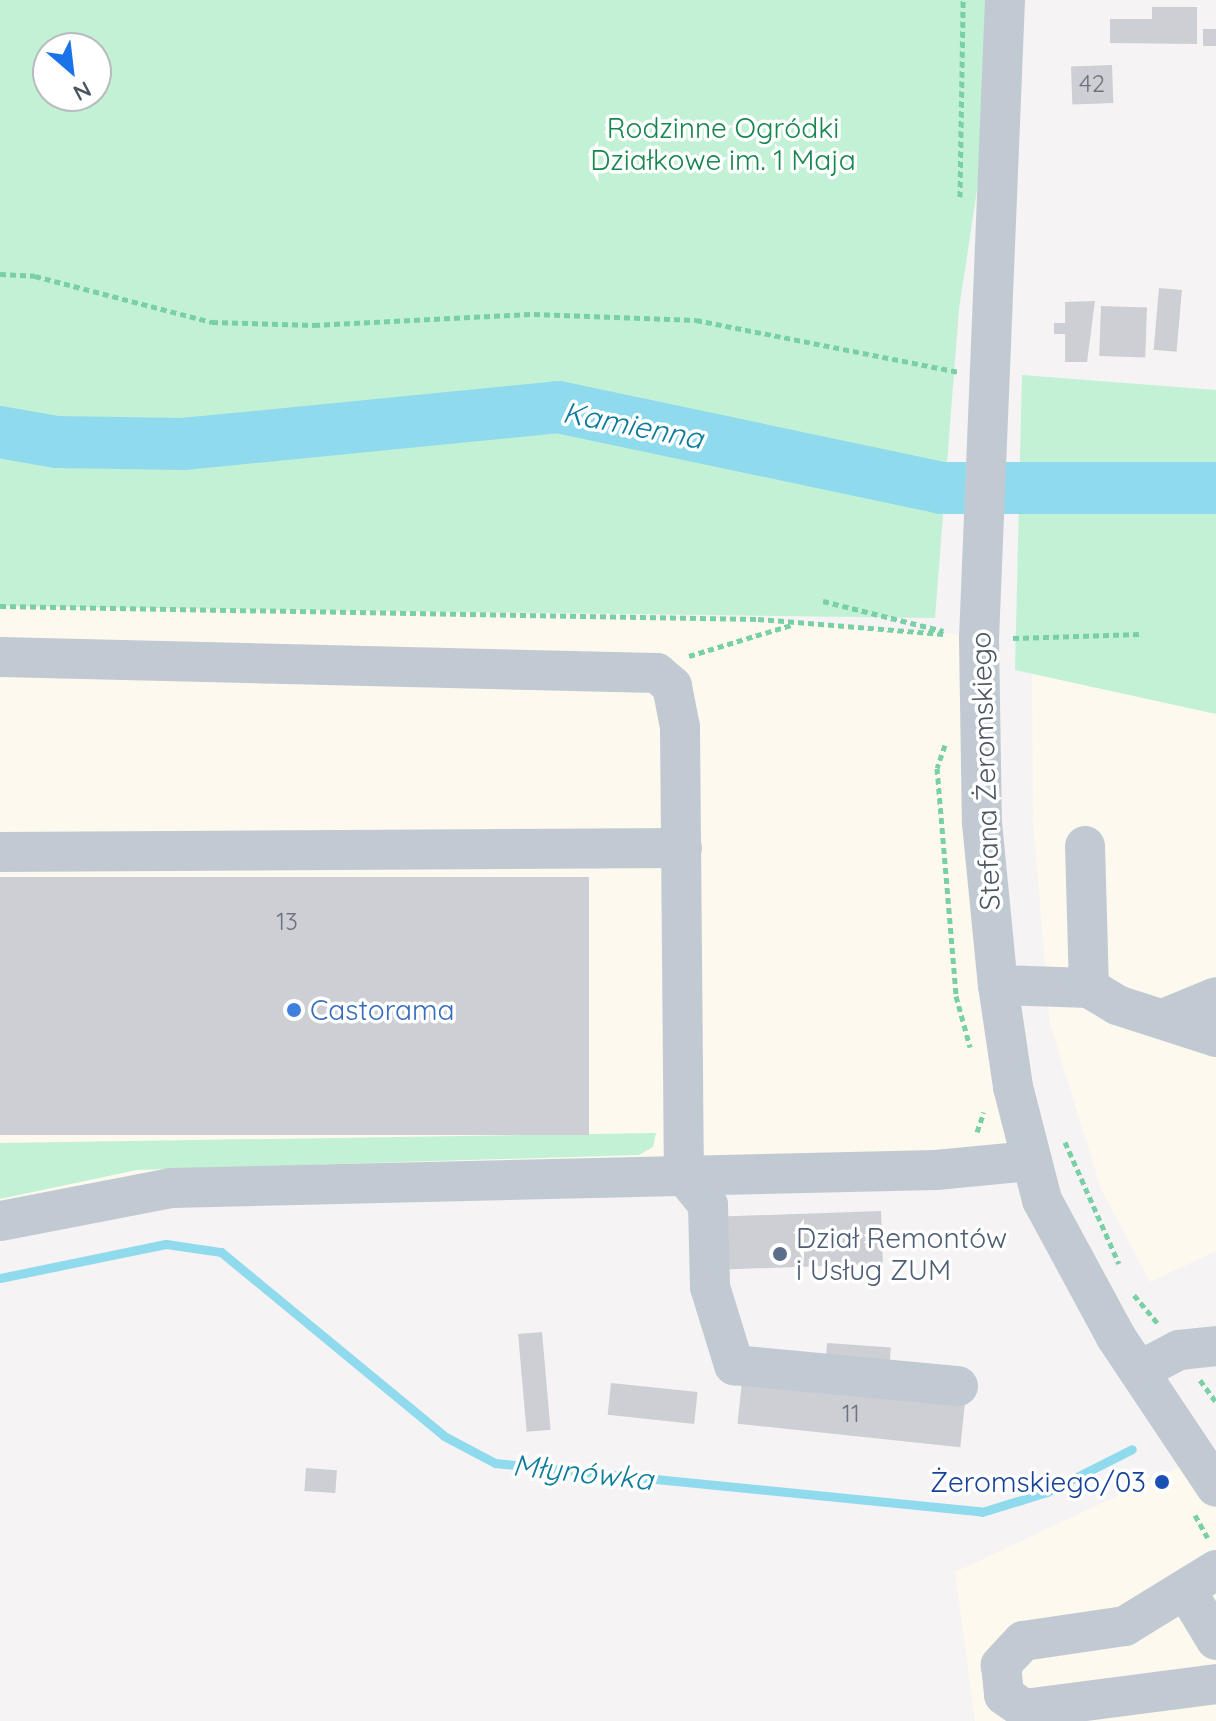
<!DOCTYPE html>
<html>
<head>
<meta charset="utf-8">
<style>
	body { margin:0 }
	#map { position:relative; width:1216px; height:1721px; overflow:hidden; background:#f5f3f3; font-family:Quicksand,sans-serif }
	div>[style] { position:absolute }
	[style*='--x'] { left:calc(var(--x)*1px); top:calc(var(--y)*1px); width:calc(var(--w)*1px); rotate:calc(var(--a)*1deg) }
	.commercial>* { inset:0; background:#fdf9ef }
	.green>* { inset:0; background:#c3f1d5 }
	.stream>* { height:9px; margin:-4.5px; padding:0 4.5px; transform-origin:4.5px; border-radius:4.5px; background:#90daee }
	.river>* { height:52px; margin:-26px; padding:0 26px; transform-origin:26px; border-radius:26px; background:#90daee }
	.building>* { inset:0; background:#cdcfd5; transform-origin:0 0 }
	.path>* { height:5px; margin-top:-2.5px; transform-origin:0; background:repeating-linear-gradient(90deg,#7ad0a6 0 6px,transparent 0 10px) }
	.minor>* { height:40px; margin:-20px; padding:0 20px; transform-origin:20px; border-radius:20px; background:#c1cad2 }
	.dots>* { width:22px; height:22px; translate:-50% -50%; box-sizing:border-box; border:4px solid #fff; border-radius:50% }
	span { translate:-50% -50%; white-space:nowrap; text-align:center; line-height:1.15; -webkit-text-stroke:7px #fff; paint-order:stroke }
	.number-label { font-size:24px; color:#6b747e }
	.number-label span { -webkit-text-stroke-width:0 }
	.park-label { font-size:28px; color:#17864f }
	.street-label { font-size:28px; color:#4a5661 }
	.shop-label { font-size:28px; color:#366cbe }
	.left { translate:0 -50%; text-align:left }
	.service-label { font-size:28px; color:#4e5e75 }
	.transit-label { font-size:28px; color:#164399 }
	.right { translate:-100% -50%; text-align:right }
	.water-label { font-size:30px; color:#0c7c9b; font-style:italic }
	.north { position:absolute; left:32px; top:32px; width:80px; height:80px; box-sizing:border-box; background:#fff; border:2px solid #b7bbc0; border-radius:50%; rotate:152deg; font-size:22px; font-weight:700; line-height:32px; text-align:center; color:#4a5661 }
	.north::after { content:''; display:block; margin:auto; width:28px; height:36px; background:#1a73e8; clip-path:polygon(50% 0,100% 100%,50% 72%,0 100%) }
</style>
</head>
<body>
<div id="map">
	<div class="commercial">
		<div style="clip-path:polygon(0 606px,758px 619px,963px 635px,1029px 1161px,172px 1188px,0 1221px)"></div>
		<div style="clip-path:polygon(1032px 673px,1216px 714px,1216px 1251px,1150px 1282px,1101px 1189px,1050px 1024px,1033px 821px)"></div>
		<div style="clip-path:polygon(1198px 1458px,1216px 1487px,1216px 1721px,975px 1721px,955px 1572px)"></div>
	</div>
	<div class="green">
		<div style="clip-path:polygon(evenodd,0 0,986px 0,982px 157px,959px 309px,935px 618px,0 606px,0 0,48px 48px,96px 48px,96px 96px,48px 96px,48px 48px)"></div>
		<div style="clip-path:polygon(1022px 375px,1216px 390px,1216px 714px,1015px 670px)"></div>
		<div style="clip-path:polygon(656px 1133px,653px 1147px,639px 1155px,137px 1170px,0 1199px,0 1143px)"></div>
	</div>
	<div class="stream">
		<div style="--x:0;--y:1278;--w:169;--a:-11.6"></div>
		<div style="--x:166;--y:1244;--w:56;--a:8.3"></div>
		<div style="--x:221;--y:1252;--w:289;--a:39.5"></div>
		<div style="--x:444;--y:1436;--w:58;--a:27.9"></div>
		<div style="--x:495;--y:1463;--w:489;--a:5.7"></div>
		<div style="--x:982;--y:1512;--w:68;--a:-17.1"></div>
		<div style="--x:1047;--y:1492;--w:95;--a:-26.8"></div>
	</div>
	<div class="river">
		<div style="--x:0;--y:432;--w:58;--a:10"></div>
		<div style="--x:57;--y:442;--w:126;--a:0.9"></div>
		<div style="--x:183;--y:444;--w:377;--a:-5.6"></div>
		<div style="--x:558;--y:407;--w:391;--a:11.9"></div>
		<div style="--x:941;--y:488;--w:275;--a:0"></div>
	</div>
	<div class="building">
		<div style="clip-path:polygon(1152px 7px,1197px 7px,1197px 44px,1110px 43px,1110px 19px,1152px 19px)"></div>
		<div style="left:1203px;top:29px;width:13px;height:17px"></div>
		<div style="left:1112px;top:65px;width:38px;height:41px;rotate:88deg"></div>
		<div style="left:1159px;top:288px;width:23px;height:62px;rotate:5deg"></div>
		<div style="clip-path:polygon(1095px 301px,1087px 362px,1065px 362px,1065px 334px,1054px 334px,1054px 323px,1065px 323px,1065px 302px)"></div>
		<div style="left:1101px;top:306px;width:46px;height:50px;rotate:2deg"></div>
		<div style="left:589px;top:877px;width:258px;height:589px;rotate:90deg"></div>
		<div style="left:881px;top:1211px;width:53px;height:160px;rotate:88deg"></div>
		<div style="left:542px;top:1332px;width:98px;height:24px;rotate:85deg"></div>
		<div style="left:827px;top:1343px;width:64px;height:21px;rotate:4deg"></div>
		<div style="left:742px;top:1381px;width:224px;height:43px;rotate:6deg"></div>
		<div style="left:611px;top:1383px;width:87px;height:32px;rotate:6deg"></div>
		<div style="left:306px;top:1468px;width:31px;height:23px;rotate:4deg"></div>
	</div>
	<div class="path">
		<div style="--x:960;--y:197;--w:197;--a:-89.1"></div>
		<div style="--x:0;--y:274;--w:35;--a:3"></div>
		<div style="--x:35;--y:276;--w:183;--a:14.6"></div>
		<div style="--x:212;--y:322;--w:102;--a:1.7"></div>
		<div style="--x:314;--y:325;--w:220;--a:-2.9"></div>
		<div style="--x:534;--y:314;--w:162;--a:2.1"></div>
		<div style="--x:696;--y:320;--w:268;--a:11.2"></div>
		<div style="--x:823;--y:601;--w:124;--a:14"></div>
		<div style="--x:0;--y:606;--w:758;--a:0.98"></div>
		<div style="--x:758;--y:619;--w:189;--a:4.6"></div>
		<div style="--x:1013;--y:638;--w:126;--a:-1.8"></div>
		<div style="--x:689;--y:656;--w:110;--a:-16.9"></div>
		<div style="--x:945;--y:745;--w:24;--a:109"></div>
		<div style="--x:937;--y:768;--w:229;--a:85.2"></div>
		<div style="--x:956;--y:996;--w:53;--a:74.6"></div>
		<div style="--x:977;--y:1132;--w:21;--a:-71"></div>
		<div style="--x:1065;--y:1142;--w:133;--a:66.1"></div>
		<div style="--x:1134;--y:1295;--w:38;--a:50"></div>
		<div style="--x:1200;--y:1380;--w:27;--a:54"></div>
		<div style="--x:1195;--y:1515;--w:26;--a:61"></div>
	</div>
	<div class="minor">
		<div style="--x:1005;--y:0;--w:639;--a:92.33"></div>
		<div style="--x:979;--y:638;--w:185;--a:89.1"></div>
		<div style="--x:982;--y:823;--w:163;--a:84.4"></div>
		<div style="--x:998;--y:985;--w:103;--a:81.6"></div>
		<div style="--x:1013;--y:1087;--w:117;--a:75.6"></div>
		<div style="--x:1042;--y:1200;--w:156;--a:61.6"></div>
		<div style="--x:1116;--y:1337;--w:180;--a:56.3"></div>
		<div style="--x:0;--y:657;--w:657;--a:1.4"></div>
		<div style="--x:657;--y:673;--w:20;--a:41"></div>
		<div style="--x:672;--y:686;--w:42;--a:79"></div>
		<div style="--x:680;--y:727;--w:448;--a:89.5"></div>
		<div style="--x:684;--y:1175;--w:38;--a:51"></div>
		<div style="--x:708;--y:1205;--w:82;--a:88.6"></div>
		<div style="--x:710;--y:1287;--w:82;--a:72.9"></div>
		<div style="--x:734;--y:1365;--w:225;--a:5.4"></div>
		<div style="--x:0;--y:852;--w:682;--a:-0.34"></div>
		<div style="--x:998;--y:985;--w:91;--a:1.9"></div>
		<div style="--x:1089;--y:988;--w:142;--a:-91.6"></div>
		<div style="--x:1089;--y:988;--w:33;--a:31"></div>
		<div style="--x:1117;--y:1005;--w:104;--a:17.9"></div>
		<div style="--x:1163;--y:1019;--w:57;--a:-22.5"></div>
		<div style="--x:0;--y:1221;--w:175;--a:-10.9"></div>
		<div style="--x:172;--y:1188;--w:764;--a:-1.35"></div>
		<div style="--x:936;--y:1170;--w:93;--a:-5.5"></div>
		<div style="--x:1139;--y:1371;--w:45;--a:-27.7"></div>
		<div style="--x:1179;--y:1350;--w:37;--a:-6"></div>
		<div style="--x:1216;--y:1570;--w:107;--a:148.4"></div>
		<div style="--x:1125;--y:1626;--w:103;--a:171.6"></div>
		<div style="--x:1023;--y:1641;--w:33;--a:133"></div>
		<div style="--x:1001;--y:1665;--w:30;--a:84"></div>
		<div style="--x:1004;--y:1695;--w:24;--a:35"></div>
		<div style="--x:1024;--y:1709;--w:194;--a:-7.4"></div>
		<div style="--x:1187;--y:1592;--w:56;--a:58.9"></div>
	</div>
	<div class="dots">
		<div style="left:294px;top:1010px;background:#3f7fe0"></div>
		<div style="left:780px;top:1254px;background:#5c6f8a"></div>
		<div style="left:1162px;top:1482px;background:#1a4fb4"></div>
	</div>
	<div class="number-label">
		<span style="left:1092px;top:84px">42</span>
		<span style="left:287px;top:922px">13</span>
		<span style="left:851px;top:1414px">11</span>
	</div>
	<div class="park-label">
		<span style="left:723px;top:144px">Rodzinne Ogródki<br>Działkowe im. 1 Maja</span>
	</div>
	<div class="street-label">
		<span style="left:985px;top:771px;rotate:-92deg">Stefana Żeromskiego</span>
	</div>
	<div class="shop-label">
		<span class="left" style="left:310px;top:1010px">Castorama</span>
	</div>
	<div class="service-label">
		<span class="left" style="left:796px;top:1254px">Dział Remontów<br>i Usług ZUM</span>
	</div>
	<div class="transit-label">
		<span class="right" style="left:1146px;top:1482px">Żeromskiego/03</span>
	</div>
	<div class="water-label">
		<span style="left:633px;top:425px;rotate:11deg">Kamienna</span>
		<span style="left:583px;top:1472px;rotate:6deg">Młynówka</span>
	</div>
	<div class="north">N</div>
</div>
</body>
</html>
